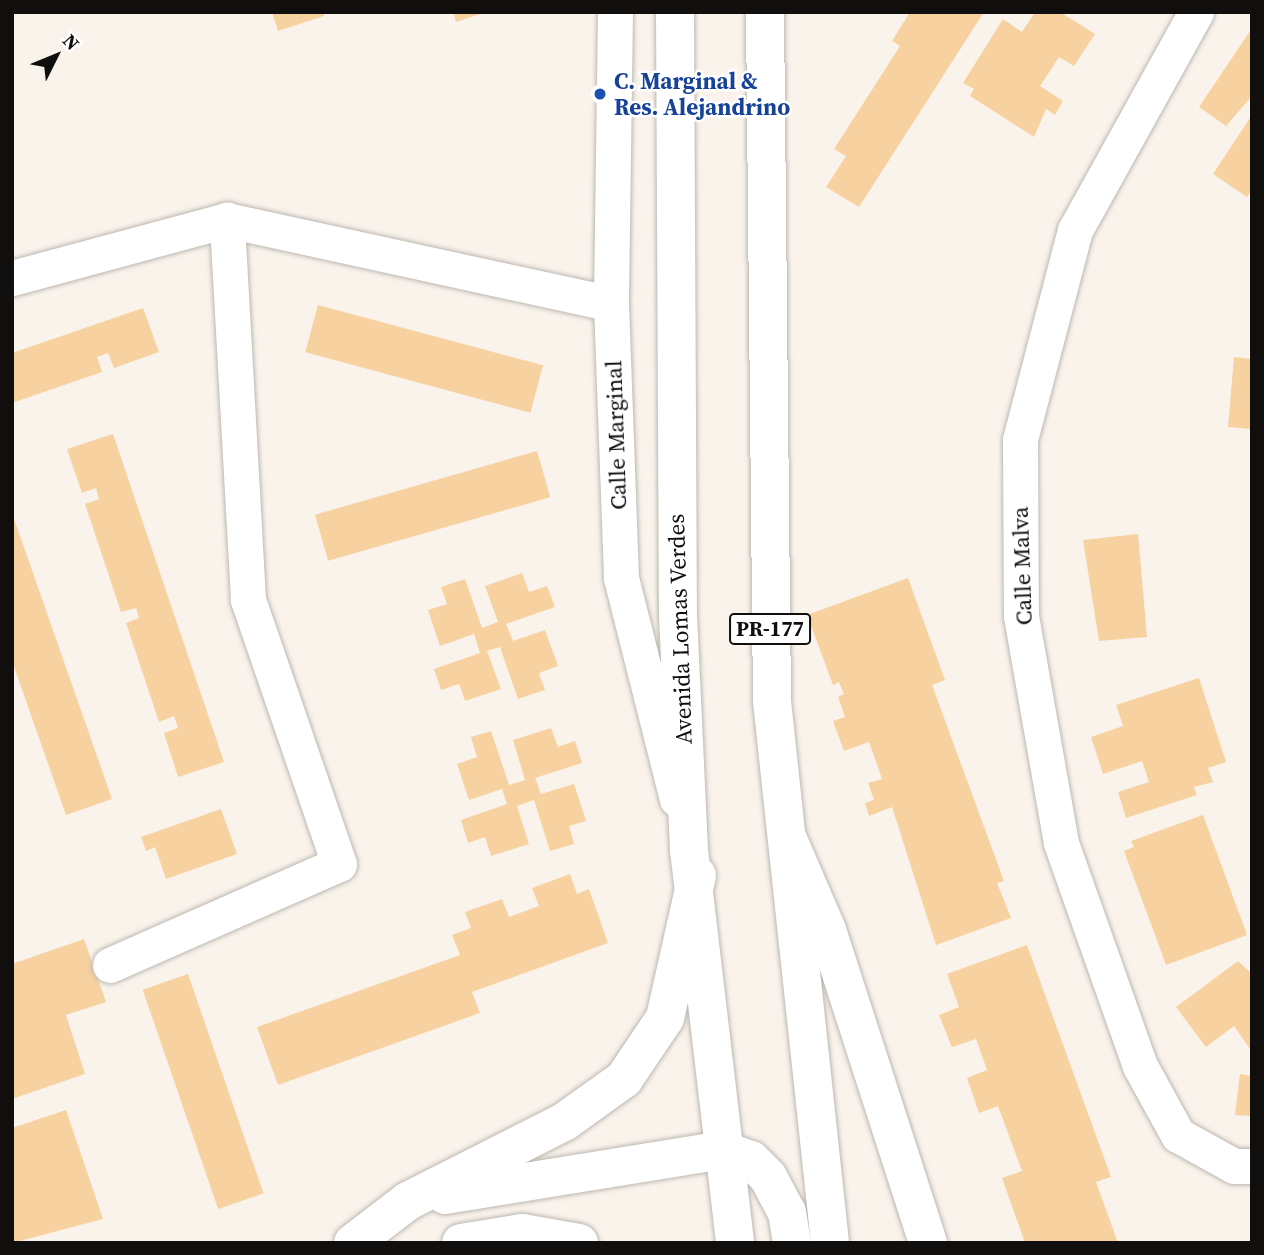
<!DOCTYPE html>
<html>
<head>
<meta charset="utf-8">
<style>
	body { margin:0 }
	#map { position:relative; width:1264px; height:1255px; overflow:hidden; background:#f9f3ec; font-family:"Source Serif 4",serif }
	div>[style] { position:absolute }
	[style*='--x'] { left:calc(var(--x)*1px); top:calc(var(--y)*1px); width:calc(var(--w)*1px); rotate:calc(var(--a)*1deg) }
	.building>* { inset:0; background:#f7d2a0; transform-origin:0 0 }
	.roads { filter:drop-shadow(0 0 2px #bdb8b1) drop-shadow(0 0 2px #bdb8b1) }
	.street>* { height:35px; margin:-17.5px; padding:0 17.5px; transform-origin:17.5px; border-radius:17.5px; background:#fff }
	.primary>* { height:38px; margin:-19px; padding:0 19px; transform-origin:19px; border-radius:19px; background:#fff }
	.highway>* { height:38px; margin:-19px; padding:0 19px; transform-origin:19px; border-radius:19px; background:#fff }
	.dots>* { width:19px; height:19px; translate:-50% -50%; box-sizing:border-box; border:4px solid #fff; border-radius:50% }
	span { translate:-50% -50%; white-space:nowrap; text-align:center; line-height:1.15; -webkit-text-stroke:5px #fff; paint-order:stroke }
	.shield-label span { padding:2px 5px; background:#fff; border:2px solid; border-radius:5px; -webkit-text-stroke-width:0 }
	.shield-label { font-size:21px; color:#110f0d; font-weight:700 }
	.transit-label { font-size:23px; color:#164399; font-weight:700 }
	.left { translate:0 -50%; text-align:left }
	.street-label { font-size:23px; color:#110f0d }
	.frame { position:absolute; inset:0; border:14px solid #110f0d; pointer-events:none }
	.north { position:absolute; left:21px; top:21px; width:70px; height:70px; -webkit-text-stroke:5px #fff; paint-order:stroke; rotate:47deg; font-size:19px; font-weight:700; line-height:28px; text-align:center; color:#110f0d }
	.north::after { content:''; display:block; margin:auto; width:24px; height:32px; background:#110f0d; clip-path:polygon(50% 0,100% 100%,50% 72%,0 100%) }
</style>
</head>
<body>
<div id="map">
	<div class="building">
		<div style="clip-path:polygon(272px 12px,323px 12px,324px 16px,278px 31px)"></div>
		<div style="clip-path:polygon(453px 12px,483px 12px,483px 13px,456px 22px)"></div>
		<div style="clip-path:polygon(910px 12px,984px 12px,859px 207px,826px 187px,846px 156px,834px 149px,900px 46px,892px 41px)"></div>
		<div style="clip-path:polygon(1035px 12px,1060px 12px,1095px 34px,1074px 66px,1059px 57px,1040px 86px,1063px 101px,1055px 115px,1046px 109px,1034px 137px,970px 96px,974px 89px,963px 83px,1003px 19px,1022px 32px)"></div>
		<div style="clip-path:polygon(1252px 28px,1252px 96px,1226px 126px,1199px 107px)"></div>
		<div style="clip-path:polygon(1252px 115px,1252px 190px,1247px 197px,1213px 174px)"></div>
		<div style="left:318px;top:305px;width:233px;height:49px;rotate:15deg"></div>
		<div style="clip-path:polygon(143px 308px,159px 352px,114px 368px,108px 353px,97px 357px,102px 372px,12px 403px,12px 353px)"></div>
		<div style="clip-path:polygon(1234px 357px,1252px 359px,1252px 429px,1228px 427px)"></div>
		<div style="clip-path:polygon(113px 434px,224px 762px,178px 777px,164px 733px,178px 728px,174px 716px,159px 722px,126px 623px,139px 618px,136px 608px,121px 612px,85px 504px,99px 499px,96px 488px,82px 493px,67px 449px)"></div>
		<div style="left:537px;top:451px;width:48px;height:231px;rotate:74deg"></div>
		<div style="clip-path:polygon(12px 513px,112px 799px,66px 815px,12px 661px)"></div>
		<div style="clip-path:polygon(1138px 534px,1147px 637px,1099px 641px,1083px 540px)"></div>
		<div style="clip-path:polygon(522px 573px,529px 592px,547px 586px,555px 607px,506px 624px,513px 641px,545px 630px,558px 666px,539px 673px,545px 690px,518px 699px,500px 647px,487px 651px,501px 689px,465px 701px,459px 684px,441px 690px,434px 669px,480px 653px,474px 634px,440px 646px,428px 610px,447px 604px,441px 587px,465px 579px,482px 628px,498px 622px,485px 586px)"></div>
		<div style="clip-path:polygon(908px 578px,945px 680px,932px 685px,1004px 881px,997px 883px,1011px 918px,936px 945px,892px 807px,869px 816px,865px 803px,874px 800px,868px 783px,882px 779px,869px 742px,844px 751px,833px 721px,845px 717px,838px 697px,844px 694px,839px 682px,833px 685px,807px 615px)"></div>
		<div style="clip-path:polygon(1199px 678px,1226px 762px,1208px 768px,1213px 782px,1194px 787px,1197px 795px,1126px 818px,1118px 792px,1149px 782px,1142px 761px,1103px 774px,1091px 737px,1123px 726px,1116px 705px)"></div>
		<div style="clip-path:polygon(551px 728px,558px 747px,575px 741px,582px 763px,535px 778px,541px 794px,574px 784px,586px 821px,569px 826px,574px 844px,550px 851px,534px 800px,517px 806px,529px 844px,491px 856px,485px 837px,468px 843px,461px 820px,507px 804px,502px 789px,469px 800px,457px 764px,477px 757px,471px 737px,491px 731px,509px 785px,525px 780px,513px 740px)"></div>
		<div style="clip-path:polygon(221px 809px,237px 854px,166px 879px,155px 847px,146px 851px,141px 837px)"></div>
		<div style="clip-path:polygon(1203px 815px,1247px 935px,1166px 965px,1124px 851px,1134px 847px,1131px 841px)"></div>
		<div style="clip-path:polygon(570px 874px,577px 894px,589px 889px,608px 943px,472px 992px,480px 1013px,278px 1085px,257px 1027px,460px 955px,452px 935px,471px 928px,465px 912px,502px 899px,509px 917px,539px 906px,532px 888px)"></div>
		<div style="clip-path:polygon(84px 939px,106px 1002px,66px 1015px,85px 1074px,12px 1099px,12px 964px)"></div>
		<div style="clip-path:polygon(1027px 945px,1111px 1177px,1096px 1182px,1118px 1243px,1025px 1243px,1002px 1178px,1022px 1171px,998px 1106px,979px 1113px,967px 1078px,987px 1070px,976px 1039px,952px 1047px,939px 1015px,959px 1007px,947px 974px)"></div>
		<div style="clip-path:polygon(1238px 961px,1252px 974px,1252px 1052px,1234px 1026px,1206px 1047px,1176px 1007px)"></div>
		<div style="left:188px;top:974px;width:232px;height:48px;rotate:71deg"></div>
		<div style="clip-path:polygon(1240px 1074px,1252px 1076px,1252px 1116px,1235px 1115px)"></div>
		<div style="clip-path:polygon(66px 1110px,103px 1219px,12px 1243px,12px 1128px)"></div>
	</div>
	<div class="roads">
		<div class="street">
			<div style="--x:615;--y:12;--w:292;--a:90.8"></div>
			<div style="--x:611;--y:304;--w:274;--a:87.9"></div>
			<div style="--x:621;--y:578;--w:228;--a:75.8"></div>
			<div style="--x:1196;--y:12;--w:249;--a:119"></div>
			<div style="--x:1075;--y:230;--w:216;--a:104.7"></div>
			<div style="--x:1020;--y:439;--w:177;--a:89.7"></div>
			<div style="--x:1021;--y:616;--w:230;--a:80"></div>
			<div style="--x:1061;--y:843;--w:237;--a:70.5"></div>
			<div style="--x:1140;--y:1066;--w:79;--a:61.2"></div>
			<div style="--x:1178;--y:1135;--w:64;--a:29"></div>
			<div style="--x:1234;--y:1166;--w:18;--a:0"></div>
			<div style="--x:12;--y:278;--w:223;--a:-15.1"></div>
			<div style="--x:227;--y:220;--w:393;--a:12.3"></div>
			<div style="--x:110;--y:965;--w:250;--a:-23.8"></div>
			<div style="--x:339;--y:864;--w:280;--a:-109"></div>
			<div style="--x:248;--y:599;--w:380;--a:-93.2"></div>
		</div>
		<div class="primary">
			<div style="--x:675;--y:12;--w:604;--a:89.72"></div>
			<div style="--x:678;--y:616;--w:234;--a:87.3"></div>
			<div style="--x:689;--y:850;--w:396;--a:83.3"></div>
			<div style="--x:765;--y:12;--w:689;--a:89.42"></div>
			<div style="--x:772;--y:701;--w:545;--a:83.89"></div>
		</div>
		<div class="highway">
			<div style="--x:787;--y:837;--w:101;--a:66.7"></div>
			<div style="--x:827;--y:930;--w:329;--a:72.1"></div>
			<div style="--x:445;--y:1195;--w:282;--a:-9.2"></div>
			<div style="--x:723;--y:1150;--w:30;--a:20"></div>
			<div style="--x:751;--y:1160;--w:24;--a:45"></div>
			<div style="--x:768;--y:1177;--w:40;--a:62"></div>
			<div style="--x:787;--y:1212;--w:31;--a:81"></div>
			<div style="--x:353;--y:1243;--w:69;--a:-37.4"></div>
			<div style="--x:408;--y:1201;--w:175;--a:-26.9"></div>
			<div style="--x:564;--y:1122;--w:74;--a:-35.6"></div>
			<div style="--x:624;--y:1079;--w:73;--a:-56.1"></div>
			<div style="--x:665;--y:1018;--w:146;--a:-77.3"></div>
			<div style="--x:461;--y:1243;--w:62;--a:-9.3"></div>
			<div style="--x:522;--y:1233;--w:58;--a:10"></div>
		</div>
	</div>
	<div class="dots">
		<div style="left:600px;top:94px;background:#1a4fb4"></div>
	</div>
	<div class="shield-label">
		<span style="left:770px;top:629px">PR-177</span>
	</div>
	<div class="transit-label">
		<span class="left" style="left:614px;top:94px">C. Marginal &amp;<br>Res. Alejandrino</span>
	</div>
	<div class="street-label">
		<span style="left:616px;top:435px;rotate:-92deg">Calle Marginal</span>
		<span style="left:1022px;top:566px;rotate:-92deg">Calle Malva</span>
		<span style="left:680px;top:629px;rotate:-92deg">Avenida Lomas Verdes</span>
	</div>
	<div class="frame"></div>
	<div class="north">N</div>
</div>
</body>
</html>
